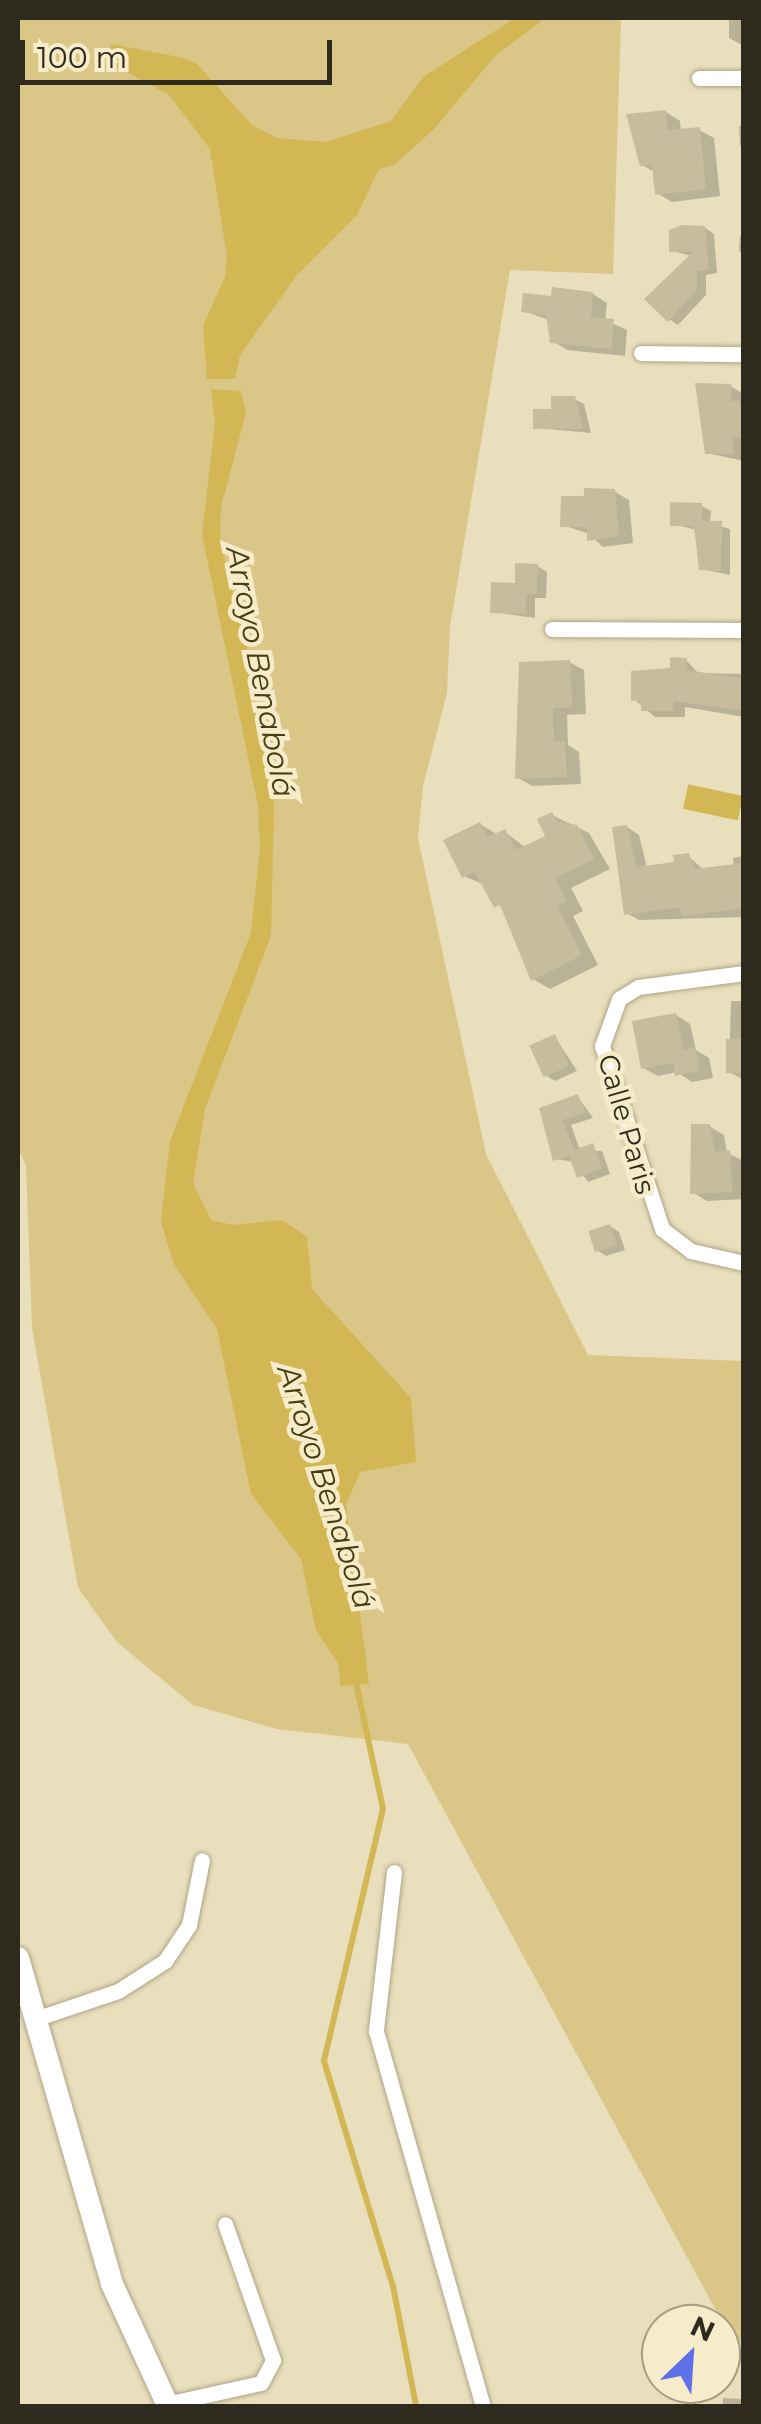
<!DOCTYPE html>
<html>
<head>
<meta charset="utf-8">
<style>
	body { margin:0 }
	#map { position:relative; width:761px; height:2424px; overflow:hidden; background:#e9dfbd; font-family:Montserrat,sans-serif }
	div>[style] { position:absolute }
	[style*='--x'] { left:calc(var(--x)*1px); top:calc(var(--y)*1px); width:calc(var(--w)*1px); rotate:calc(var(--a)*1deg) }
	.green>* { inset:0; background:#dac687 }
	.water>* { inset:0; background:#d3b755; transform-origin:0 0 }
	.shadow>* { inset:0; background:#0003; transform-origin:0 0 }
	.stream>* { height:6px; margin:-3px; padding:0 3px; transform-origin:3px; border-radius:3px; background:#d3b755 }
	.building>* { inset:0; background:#c7bd9d; transform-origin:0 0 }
	.roads { filter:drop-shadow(0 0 2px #afa585) drop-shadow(0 0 2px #afa585) }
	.street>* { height:15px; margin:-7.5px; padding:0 7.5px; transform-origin:7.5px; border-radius:7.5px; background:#fff }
	.secondary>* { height:22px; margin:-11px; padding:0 11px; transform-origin:11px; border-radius:11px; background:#fff }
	span { translate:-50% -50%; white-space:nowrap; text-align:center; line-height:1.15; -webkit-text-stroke:9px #f6ecca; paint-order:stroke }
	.street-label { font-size:28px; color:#2e2a1d }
	.water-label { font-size:30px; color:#483c13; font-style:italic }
	.frame { position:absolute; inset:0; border:20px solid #2e2a1d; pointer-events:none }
	.north { position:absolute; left:641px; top:2304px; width:100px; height:100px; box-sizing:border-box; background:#f6ecca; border:2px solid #a69e85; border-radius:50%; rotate:25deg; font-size:28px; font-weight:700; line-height:40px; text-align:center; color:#2e2a1d }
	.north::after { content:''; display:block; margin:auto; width:35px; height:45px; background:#5e71e8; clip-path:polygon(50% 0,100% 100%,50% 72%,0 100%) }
	.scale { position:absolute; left:20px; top:40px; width:312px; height:45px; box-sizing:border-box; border:5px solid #2e2a1d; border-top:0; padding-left:12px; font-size:30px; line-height:35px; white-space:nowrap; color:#2e2a1d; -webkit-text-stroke:8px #f6ecca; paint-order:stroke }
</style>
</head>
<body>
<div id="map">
	<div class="green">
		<div style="clip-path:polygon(18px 18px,621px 18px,613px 274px,510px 270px,450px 626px,447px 693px,423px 786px,418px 838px,486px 1154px,588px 1355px,743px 1361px,743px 2342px,731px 2338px,408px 1744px,277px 1729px,193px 1705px,117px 1642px,78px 1588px,32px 1328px,26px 1165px,18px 1149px)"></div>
	</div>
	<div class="water">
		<div style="clip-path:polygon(515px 18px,546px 18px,496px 55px,433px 130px,394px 165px,379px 169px,357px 215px,297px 275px,240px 355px,235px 379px,207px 379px,203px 325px,225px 277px,227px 257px,210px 149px,169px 95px,111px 64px,111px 44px,184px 58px,197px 64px,252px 125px,277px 138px,326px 142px,391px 121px,423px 77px)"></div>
		<div style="clip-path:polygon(211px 389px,241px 391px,246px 413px,221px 507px,220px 541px,254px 676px,274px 806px,271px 936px,205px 1109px,193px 1183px,211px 1220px,233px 1225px,282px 1220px,307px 1237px,312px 1289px,411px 1398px,416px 1462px,360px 1472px,346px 1505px,369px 1684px,340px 1686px,339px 1665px,316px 1630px,301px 1559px,251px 1494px,217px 1329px,174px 1264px,161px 1222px,170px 1141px,251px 933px,260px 848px,258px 806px,202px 534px,215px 423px)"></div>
		<div style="left:743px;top:796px;width:25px;height:56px;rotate:102deg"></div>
	</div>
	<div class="shadow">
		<div style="clip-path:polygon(729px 18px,744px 18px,744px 46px,729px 38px)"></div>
		<div style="clip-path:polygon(666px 112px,680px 121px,681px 131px,699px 130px,714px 138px,720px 196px,672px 202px,657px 193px,655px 172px,642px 165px)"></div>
		<div style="clip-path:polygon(739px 126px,744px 126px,744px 147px,740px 145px)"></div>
		<div style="clip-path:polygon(705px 228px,714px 234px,717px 273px,706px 275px,706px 295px,678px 325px,669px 319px,692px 256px,672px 251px)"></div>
		<div style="clip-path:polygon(740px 236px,744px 236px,744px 253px,739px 251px)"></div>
		<div style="clip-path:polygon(593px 294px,607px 303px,605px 320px,627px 330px,625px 356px,567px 350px,553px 341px,549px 320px,524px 311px,554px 298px)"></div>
		<div style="clip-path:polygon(730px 386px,744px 394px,744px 461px,707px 453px)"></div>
		<div style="clip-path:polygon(574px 399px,584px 404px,591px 433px,536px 428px)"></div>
		<div style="clip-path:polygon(615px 492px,629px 500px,633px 543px,603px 547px,589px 534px,563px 525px,563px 498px)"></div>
		<div style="clip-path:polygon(701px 506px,711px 511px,710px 523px,730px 529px,730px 575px,701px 569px,697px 530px,672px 524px)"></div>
		<div style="left:741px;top:508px;width:3px;height:26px"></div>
		<div style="clip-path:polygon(537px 566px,547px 572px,546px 598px,535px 598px,535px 618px,493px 612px)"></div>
		<div style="clip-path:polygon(686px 660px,698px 673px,744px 674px,744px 717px,685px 707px,685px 717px,655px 717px,634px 699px)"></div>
		<div style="clip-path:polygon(569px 662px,584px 670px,586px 714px,567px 715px,568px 745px,579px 752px,581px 784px,532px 786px,517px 777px)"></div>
		<div style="clip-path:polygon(552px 815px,589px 833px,610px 869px,571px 888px,583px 911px,573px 916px,598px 965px,550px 989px,533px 979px,505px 912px,485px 885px,464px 876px,480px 824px,498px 835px,505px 832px,526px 848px,548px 837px)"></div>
		<div style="clip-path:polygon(627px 827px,639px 835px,647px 868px,677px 864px,688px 856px,704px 870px,734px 866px,733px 858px,744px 856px,744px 917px,639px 920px,627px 913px)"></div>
		<div style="clip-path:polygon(731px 1001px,744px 1001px,744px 1080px,729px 1072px)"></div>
		<div style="clip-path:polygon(676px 1015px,690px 1024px,696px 1050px,709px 1058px,713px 1078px,692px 1082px,677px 1072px,658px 1076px,643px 1068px)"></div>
		<div style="clip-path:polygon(555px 1037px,577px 1071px,555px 1081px,545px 1075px)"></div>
		<div style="clip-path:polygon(578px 1097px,593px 1118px,571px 1125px,580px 1150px,602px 1151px,610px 1174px,588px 1182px,574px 1162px,555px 1159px,542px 1110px)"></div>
		<div style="clip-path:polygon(709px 1126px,724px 1135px,727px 1153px,744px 1161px,744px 1199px,707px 1201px,692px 1192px)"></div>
		<div style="clip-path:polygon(610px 1226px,619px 1232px,625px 1250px,606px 1256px,597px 1250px)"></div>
		<div style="left:723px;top:2398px;width:21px;height:8px;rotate:3deg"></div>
	</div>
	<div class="stream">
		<div style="--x:355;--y:1678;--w:134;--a:77.9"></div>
		<div style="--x:383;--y:1809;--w:259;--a:103.2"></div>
		<div style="--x:324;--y:2061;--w:235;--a:73"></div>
		<div style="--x:393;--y:2286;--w:122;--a:79.1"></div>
	</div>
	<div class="building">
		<div style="clip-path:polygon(666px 110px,668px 130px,700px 127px,706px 189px,655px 195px,652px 165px,640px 166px,626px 114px)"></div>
		<div style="clip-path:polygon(682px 225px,705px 226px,709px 269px,697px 271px,697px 289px,668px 322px,644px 299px,693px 252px,669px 252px,669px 230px)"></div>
		<div style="clip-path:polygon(552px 287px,593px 292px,591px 317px,614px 319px,611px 349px,550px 343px,546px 315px,521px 312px,523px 293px,551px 296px)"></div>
		<div style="clip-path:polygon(695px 383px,731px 384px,731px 401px,739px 401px,744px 418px,744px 438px,733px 438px,733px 454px,705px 454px)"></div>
		<div style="clip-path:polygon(551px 396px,575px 396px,583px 429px,533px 429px,533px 409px,551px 409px)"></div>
		<div style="clip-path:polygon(584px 488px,615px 489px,619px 536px,587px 541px,587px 527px,560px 527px,561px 496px,584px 496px)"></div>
		<div style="clip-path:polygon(670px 502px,702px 503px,702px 521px,722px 521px,721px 571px,699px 570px,694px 526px,670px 526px)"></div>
		<div style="clip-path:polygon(515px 563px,538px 564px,537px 594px,526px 594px,526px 614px,490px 613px,491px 582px,515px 583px)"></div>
		<div style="clip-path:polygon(670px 657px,687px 658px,687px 670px,744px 679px,744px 711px,674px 701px,673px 711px,641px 711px,641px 701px,631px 701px,631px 671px,670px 668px)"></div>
		<div style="clip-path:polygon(570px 660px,572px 707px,553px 708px,554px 742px,565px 741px,567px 777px,515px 779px,519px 662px)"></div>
		<div style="clip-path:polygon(552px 812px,557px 821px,577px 825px,594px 859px,555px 878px,567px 901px,557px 906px,582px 955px,531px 981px,500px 905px,494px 908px,475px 872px,462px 878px,443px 840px,480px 822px,488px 837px,505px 829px,516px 850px,545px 836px,537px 819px)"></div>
		<div style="clip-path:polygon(627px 825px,637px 867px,674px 862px,673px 855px,689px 853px,694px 869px,744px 863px,744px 908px,682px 916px,680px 907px,624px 915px,612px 827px)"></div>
		<div style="clip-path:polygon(676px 1013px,684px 1050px,695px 1047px,700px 1071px,675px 1076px,673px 1063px,641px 1069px,632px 1021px)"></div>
		<div style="left:555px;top:1034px;width:35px;height:28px;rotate:66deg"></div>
		<div style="left:726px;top:1039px;width:18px;height:34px"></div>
		<div style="clip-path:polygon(578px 1094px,585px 1113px,563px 1120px,574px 1150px,593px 1143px,602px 1169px,577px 1178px,569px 1156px,553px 1161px,539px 1108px)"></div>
		<div style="clip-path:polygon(691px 1124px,710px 1124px,715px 1152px,730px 1150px,732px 1192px,690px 1194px)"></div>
		<div style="left:610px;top:1224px;width:22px;height:23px;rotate:72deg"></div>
	</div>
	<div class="roads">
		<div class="street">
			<div style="--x:699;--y:78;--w:45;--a:0"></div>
			<div style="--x:641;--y:353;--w:103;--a:0.6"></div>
			<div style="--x:552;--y:629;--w:192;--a:0.3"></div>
			<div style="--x:744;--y:973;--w:107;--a:172.5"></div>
			<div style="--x:638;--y:987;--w:22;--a:148"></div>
			<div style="--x:619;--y:999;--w:50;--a:109.9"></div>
			<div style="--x:602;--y:1046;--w:193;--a:71.8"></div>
			<div style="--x:662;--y:1229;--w:36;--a:37"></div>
			<div style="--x:691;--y:1251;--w:54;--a:12.8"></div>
			<div style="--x:394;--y:1872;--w:160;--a:96.5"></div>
			<div style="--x:376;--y:2031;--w:390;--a:74.1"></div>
			<div style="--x:35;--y:2019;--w:88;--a:-18.6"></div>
			<div style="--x:118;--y:1991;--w:56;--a:-32.6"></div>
			<div style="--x:165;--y:1961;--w:43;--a:-56.3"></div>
			<div style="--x:189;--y:1925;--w:66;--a:-78.7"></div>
			<div style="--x:166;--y:2404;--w:97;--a:-12.5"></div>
			<div style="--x:261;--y:2383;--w:26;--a:-62"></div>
			<div style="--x:273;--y:2360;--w:144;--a:-109.4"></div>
		</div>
		<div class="secondary">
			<div style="--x:18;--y:1958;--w:339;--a:73.9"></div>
			<div style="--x:112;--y:2284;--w:134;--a:65.3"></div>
		</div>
	</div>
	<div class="street-label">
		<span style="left:627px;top:1124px;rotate:74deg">Calle Paris</span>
	</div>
	<div class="water-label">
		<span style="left:260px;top:672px;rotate:79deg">Arroyo Benabolá</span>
		<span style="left:326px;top:1487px;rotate:72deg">Arroyo Benabolá</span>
	</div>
	<div class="frame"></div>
	<div class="north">N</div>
	<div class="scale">100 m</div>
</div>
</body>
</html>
